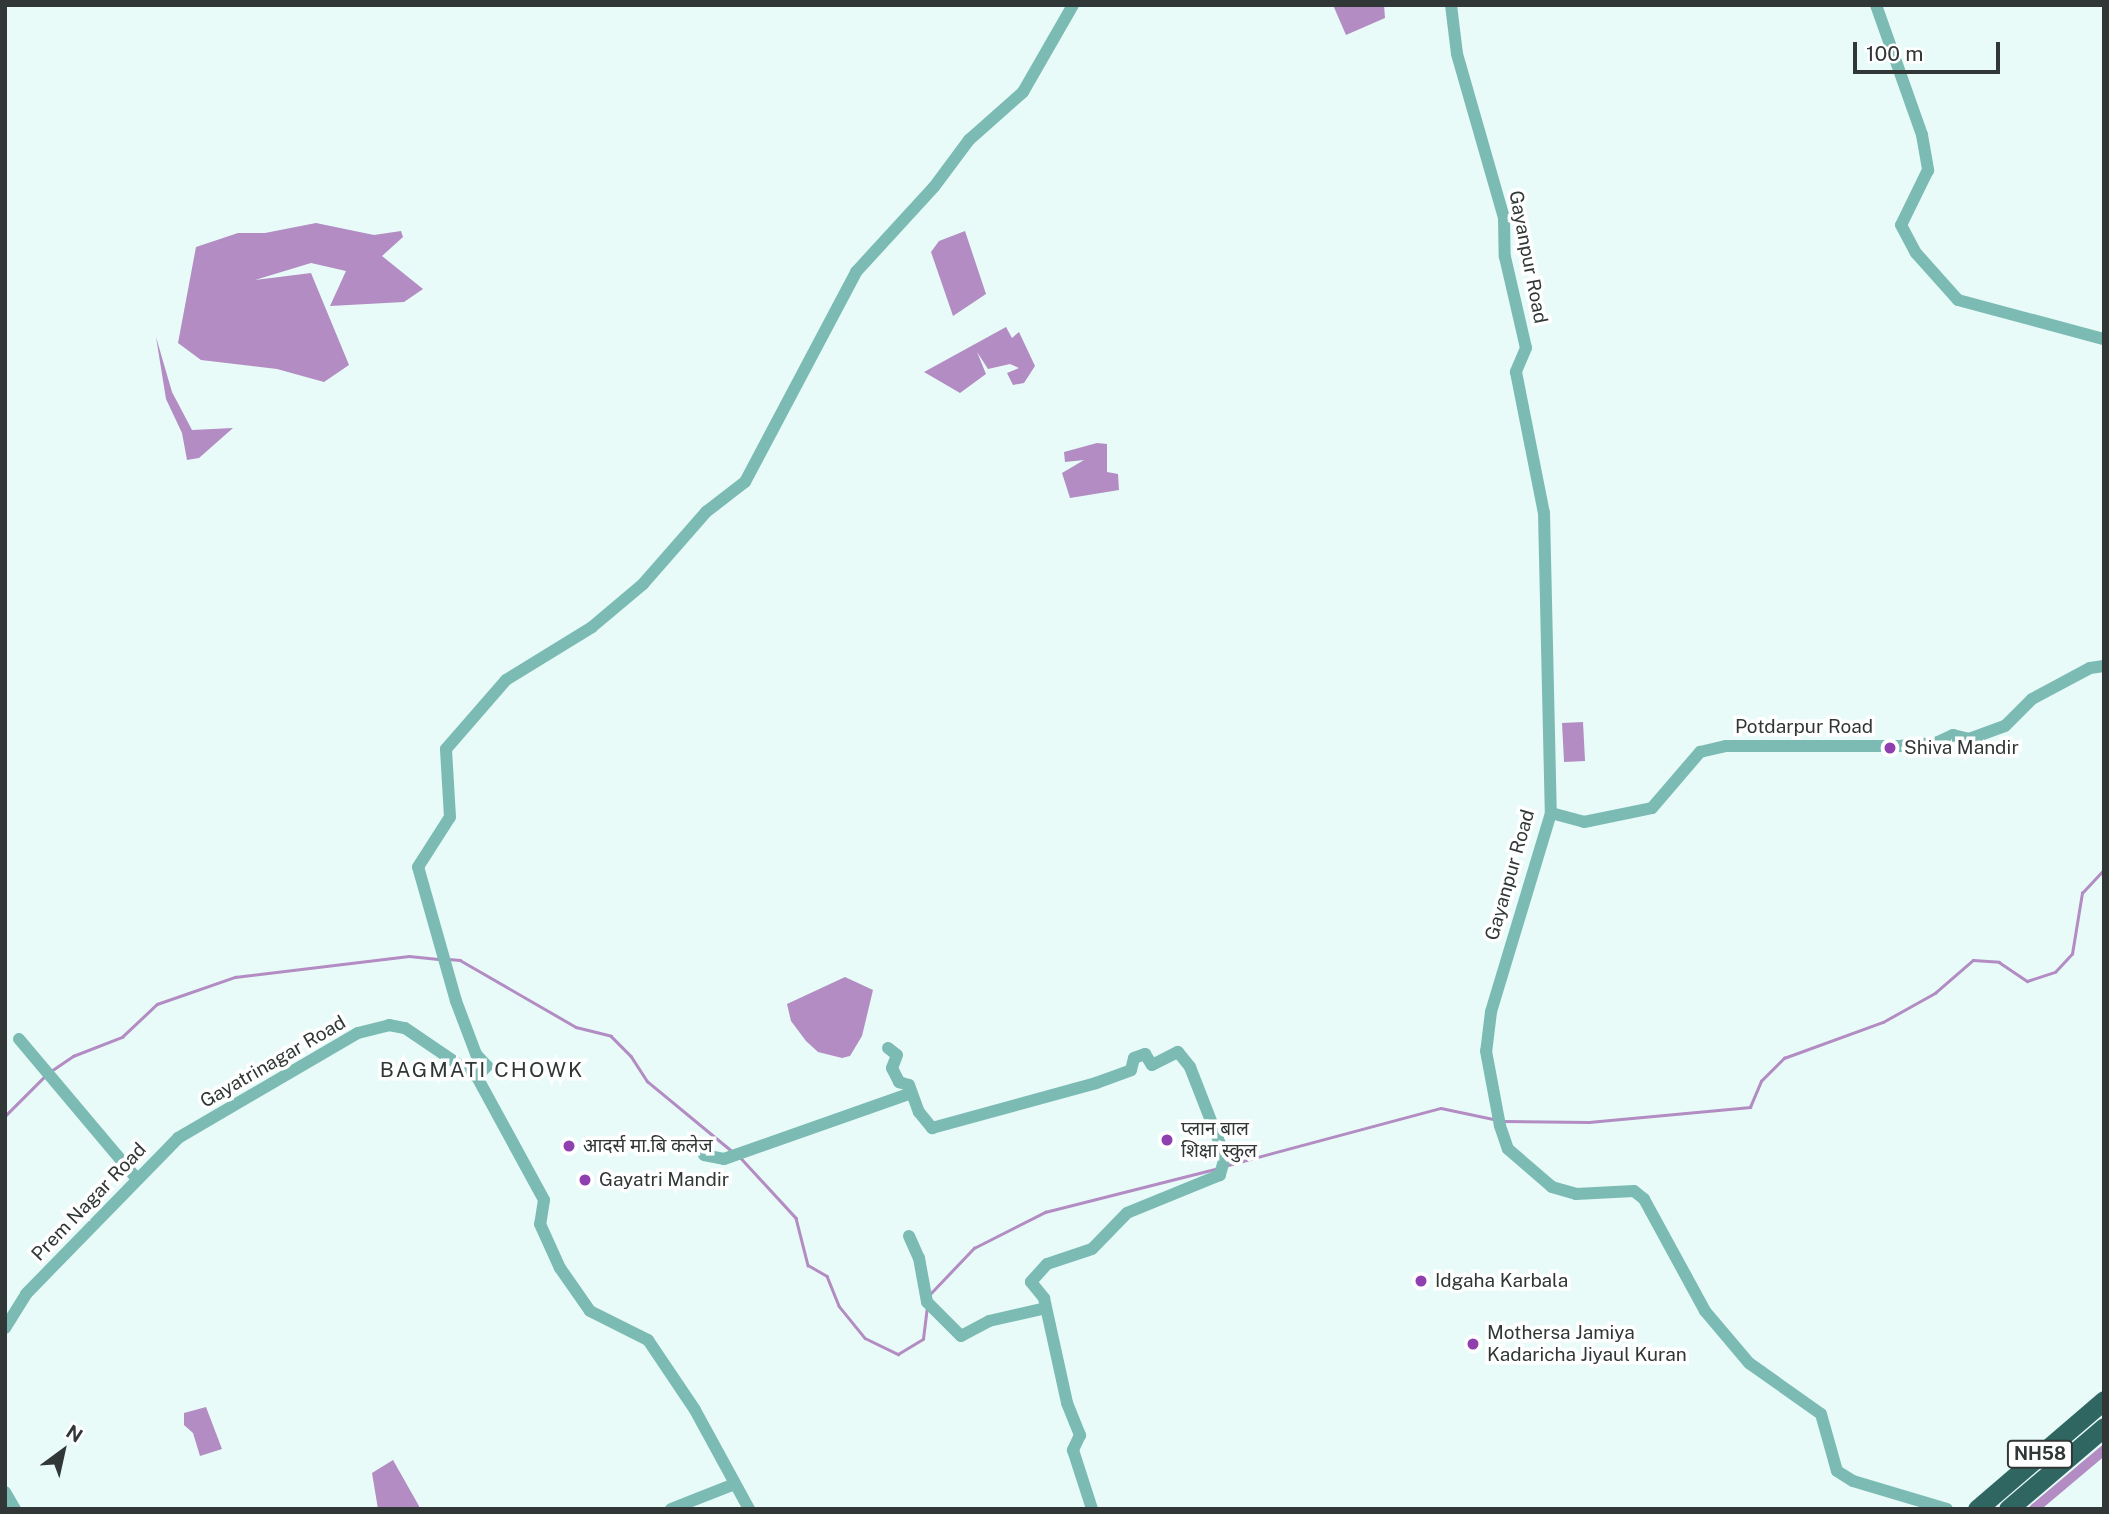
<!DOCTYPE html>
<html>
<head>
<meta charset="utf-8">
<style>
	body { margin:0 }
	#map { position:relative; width:2109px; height:1514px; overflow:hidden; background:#e8fbf9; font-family:"Public Sans","Noto Sans Devanagari",sans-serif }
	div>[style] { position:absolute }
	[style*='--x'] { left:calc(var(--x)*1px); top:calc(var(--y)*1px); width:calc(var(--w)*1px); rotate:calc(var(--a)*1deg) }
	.water>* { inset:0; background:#b28cc2; transform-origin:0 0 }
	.stream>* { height:2.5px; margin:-1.25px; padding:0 1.25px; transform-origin:1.25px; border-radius:1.25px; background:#b28cc2 }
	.canal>* { height:10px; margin:-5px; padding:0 5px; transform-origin:5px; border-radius:5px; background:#b28cc2 }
	.minor>* { height:12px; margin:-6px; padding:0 6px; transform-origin:6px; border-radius:6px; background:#7bbbb4 }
	.highway>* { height:19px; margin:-9.5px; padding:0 9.5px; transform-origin:9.5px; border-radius:9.5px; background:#2f6661 }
	.dots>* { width:19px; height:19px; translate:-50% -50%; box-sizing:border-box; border:4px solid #fff; border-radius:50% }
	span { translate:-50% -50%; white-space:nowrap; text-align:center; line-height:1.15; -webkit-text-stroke:7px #fff; paint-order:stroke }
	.shield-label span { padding:2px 5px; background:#fff; border:2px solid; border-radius:5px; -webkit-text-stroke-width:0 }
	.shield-label { font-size:18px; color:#303736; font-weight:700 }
	.street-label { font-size:19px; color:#303736 }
	.poi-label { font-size:19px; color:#303736 }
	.left { translate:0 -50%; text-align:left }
	.neighbourhood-label { font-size:21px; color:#303736; letter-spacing:2px }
	.frame { position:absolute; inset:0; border:7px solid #303736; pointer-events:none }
	.north { position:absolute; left:28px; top:1416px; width:70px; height:70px; -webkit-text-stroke:5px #fff; paint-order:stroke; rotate:33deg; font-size:19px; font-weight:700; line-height:28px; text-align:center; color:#303736 }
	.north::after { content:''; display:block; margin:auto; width:24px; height:32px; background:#303736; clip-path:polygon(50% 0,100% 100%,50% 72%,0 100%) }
	.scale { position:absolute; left:1853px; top:42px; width:147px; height:32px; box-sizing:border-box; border:4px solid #303736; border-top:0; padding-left:9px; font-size:21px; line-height:24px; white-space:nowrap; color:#303736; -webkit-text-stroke:5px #fff; paint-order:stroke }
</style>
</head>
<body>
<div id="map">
	<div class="water">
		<div style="clip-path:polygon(1333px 5px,1384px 5px,1385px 18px,1346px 35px)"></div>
		<div style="clip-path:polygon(316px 223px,374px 235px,401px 231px,403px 237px,382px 256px,423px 289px,404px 302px,330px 306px,346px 271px,311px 263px,255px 280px,311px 273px,349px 365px,324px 382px,277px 369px,201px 360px,178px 343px,196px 247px,238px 233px,265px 233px)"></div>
		<div style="clip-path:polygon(965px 231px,986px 294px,953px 316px,931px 252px,939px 241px)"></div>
		<div style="clip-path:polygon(1006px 327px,1012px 338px,1019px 332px,1035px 366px,1024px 383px,1013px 385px,1007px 373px,1019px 368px,1010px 364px,988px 369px,977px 352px,986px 374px,960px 393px,924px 372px)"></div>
		<div style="clip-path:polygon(156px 337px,172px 392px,192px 430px,233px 428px,199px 458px,187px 460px,182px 433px,166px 399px)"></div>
		<div style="clip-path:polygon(1097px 443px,1107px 444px,1107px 472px,1118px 474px,1119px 490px,1070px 498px,1062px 473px,1084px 460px,1065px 462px,1064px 452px)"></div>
		<div style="left:1583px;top:722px;width:39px;height:21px;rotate:87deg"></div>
		<div style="clip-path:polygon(845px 977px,873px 990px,862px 1036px,850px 1056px,842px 1058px,818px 1052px,806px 1041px,791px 1021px,787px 1004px)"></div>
		<div style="clip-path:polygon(206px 1407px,222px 1449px,200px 1456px,193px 1433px,184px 1425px,184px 1413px)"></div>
		<div style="clip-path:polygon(393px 1460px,419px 1506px,419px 1509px,378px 1509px,372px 1473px)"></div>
	</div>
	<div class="stream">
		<div style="--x:448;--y:959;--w:12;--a:5"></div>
		<div style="--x:460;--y:960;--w:134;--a:30"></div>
		<div style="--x:576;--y:1027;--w:36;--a:14"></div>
		<div style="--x:611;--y:1036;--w:28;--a:45"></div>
		<div style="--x:631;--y:1056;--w:30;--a:57"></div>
		<div style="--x:647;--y:1081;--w:110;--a:39.5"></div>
		<div style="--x:51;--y:1071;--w:27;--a:-34"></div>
		<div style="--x:73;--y:1056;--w:53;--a:-21.2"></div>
		<div style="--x:122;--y:1037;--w:48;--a:-43.3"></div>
		<div style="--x:157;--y:1004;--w:83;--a:-19.1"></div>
		<div style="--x:235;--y:977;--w:175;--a:-6.9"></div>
		<div style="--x:409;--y:956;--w:29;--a:6"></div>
		<div style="--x:5;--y:1116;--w:55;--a:-45"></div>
		<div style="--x:1503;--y:1121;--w:86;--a:0.7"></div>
		<div style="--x:1589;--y:1122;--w:162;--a:-5.3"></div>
		<div style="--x:1750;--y:1107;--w:28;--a:-67"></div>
		<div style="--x:1761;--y:1081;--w:33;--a:-45"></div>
		<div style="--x:1784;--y:1058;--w:105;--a:-20"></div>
		<div style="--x:1883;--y:1022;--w:60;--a:-29.1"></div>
		<div style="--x:1935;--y:993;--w:50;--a:-41"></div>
		<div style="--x:1973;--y:960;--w:26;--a:4"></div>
		<div style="--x:1999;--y:962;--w:34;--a:34"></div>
		<div style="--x:2027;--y:981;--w:29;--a:-18"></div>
		<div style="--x:2055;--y:972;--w:25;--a:-47"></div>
		<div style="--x:2072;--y:954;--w:62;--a:-80.7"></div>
		<div style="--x:2082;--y:893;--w:33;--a:-47"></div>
		<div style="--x:740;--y:1157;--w:83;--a:47.4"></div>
		<div style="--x:796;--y:1218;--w:49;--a:75.7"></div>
		<div style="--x:808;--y:1265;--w:22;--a:30"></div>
		<div style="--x:827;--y:1276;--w:32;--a:68"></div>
		<div style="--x:839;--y:1306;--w:41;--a:50.9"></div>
		<div style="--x:865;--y:1338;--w:37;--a:26"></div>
		<div style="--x:898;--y:1354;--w:29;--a:-31"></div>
		<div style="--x:923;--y:1339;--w:33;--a:-83"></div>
		<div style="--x:1228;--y:1165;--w:220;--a:-15"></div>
		<div style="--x:1441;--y:1108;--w:53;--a:11.9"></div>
		<div style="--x:930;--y:1294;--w:64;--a:-46.3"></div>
		<div style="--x:974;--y:1248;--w:80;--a:-26.9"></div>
		<div style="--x:1045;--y:1212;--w:179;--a:-14.2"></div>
	</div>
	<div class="canal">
		<div style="--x:2034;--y:1509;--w:92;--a:-40.1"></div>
	</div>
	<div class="minor">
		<div style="--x:1451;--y:5;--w:49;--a:83"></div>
		<div style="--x:1457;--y:54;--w:171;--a:74"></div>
		<div style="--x:1504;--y:218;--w:39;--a:89"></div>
		<div style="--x:1505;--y:257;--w:93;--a:77"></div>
		<div style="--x:1526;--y:348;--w:26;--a:113"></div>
		<div style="--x:1516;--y:372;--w:144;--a:78.8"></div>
		<div style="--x:1544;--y:513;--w:300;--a:88.7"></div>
		<div style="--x:1551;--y:813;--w:208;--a:106.8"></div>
		<div style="--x:1491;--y:1012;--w:39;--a:97"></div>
		<div style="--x:1486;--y:1051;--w:76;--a:79.4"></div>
		<div style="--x:1500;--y:1126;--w:24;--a:71"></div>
		<div style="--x:1508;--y:1149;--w:58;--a:40.8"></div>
		<div style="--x:1552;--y:1187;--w:25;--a:16"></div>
		<div style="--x:1576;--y:1194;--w:58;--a:-3"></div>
		<div style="--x:1634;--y:1191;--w:13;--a:39"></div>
		<div style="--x:1644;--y:1199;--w:128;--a:61.4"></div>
		<div style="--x:1705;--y:1311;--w:68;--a:49.8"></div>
		<div style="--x:1749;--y:1363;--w:88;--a:35.3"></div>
		<div style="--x:1821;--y:1414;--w:59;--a:74.3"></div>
		<div style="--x:1837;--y:1471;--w:19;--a:32"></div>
		<div style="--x:1853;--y:1481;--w:98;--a:16.6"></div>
		<div style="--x:1876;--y:5;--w:138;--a:70.5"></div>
		<div style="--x:1922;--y:135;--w:36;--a:80"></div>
		<div style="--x:1928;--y:170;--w:61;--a:116.1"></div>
		<div style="--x:1901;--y:225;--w:32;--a:62"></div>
		<div style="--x:1916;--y:253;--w:63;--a:48.2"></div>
		<div style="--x:1958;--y:300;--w:151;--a:15"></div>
		<div style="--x:1551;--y:813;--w:34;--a:15"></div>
		<div style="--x:1584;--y:822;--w:69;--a:-11.6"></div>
		<div style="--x:1652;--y:808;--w:74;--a:-49.4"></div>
		<div style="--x:1700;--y:752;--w:27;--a:-13"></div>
		<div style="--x:1726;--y:746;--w:173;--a:0"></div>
		<div style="--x:1899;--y:746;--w:37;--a:-5"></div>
		<div style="--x:1936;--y:743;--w:19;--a:-25"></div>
		<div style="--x:1953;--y:735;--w:16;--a:14"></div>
		<div style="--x:1969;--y:739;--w:38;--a:-20"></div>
		<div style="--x:2005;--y:726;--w:38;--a:-45"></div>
		<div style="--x:2032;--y:699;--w:66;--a:-28.1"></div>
		<div style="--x:2090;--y:668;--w:14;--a:-8"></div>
		<div style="--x:19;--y:1039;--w:182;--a:49.9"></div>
		<div style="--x:888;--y:1048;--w:11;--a:38"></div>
		<div style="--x:897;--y:1055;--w:14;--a:111"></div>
		<div style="--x:892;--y:1068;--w:16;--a:63"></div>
		<div style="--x:899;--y:1082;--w:10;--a:17"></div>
		<div style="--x:909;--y:1085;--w:29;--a:70"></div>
		<div style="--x:919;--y:1112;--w:21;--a:51"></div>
		<div style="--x:932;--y:1128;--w:170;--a:-15.3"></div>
		<div style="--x:1096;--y:1083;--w:37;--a:-20"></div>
		<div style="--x:1131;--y:1070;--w:12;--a:-76"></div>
		<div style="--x:1134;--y:1058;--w:12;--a:-20"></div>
		<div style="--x:1145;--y:1054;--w:13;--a:58"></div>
		<div style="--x:1152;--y:1065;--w:29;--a:-27"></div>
		<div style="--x:1178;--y:1052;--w:19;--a:51"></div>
		<div style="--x:1190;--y:1067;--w:97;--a:68.7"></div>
		<div style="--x:1225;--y:1157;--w:19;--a:106"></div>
		<div style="--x:1220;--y:1175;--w:100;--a:157.8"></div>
		<div style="--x:1127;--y:1213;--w:50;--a:134.2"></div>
		<div style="--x:1092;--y:1249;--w:47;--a:161.6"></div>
		<div style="--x:1047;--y:1264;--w:24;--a:132"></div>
		<div style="--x:1031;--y:1282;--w:21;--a:51"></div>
		<div style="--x:1044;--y:1298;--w:107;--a:77.6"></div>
		<div style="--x:1067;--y:1403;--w:35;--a:68"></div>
		<div style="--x:1080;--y:1435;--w:17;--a:115"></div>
		<div style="--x:1073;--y:1450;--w:62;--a:72.1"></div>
		<div style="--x:477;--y:1077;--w:15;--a:-48"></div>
		<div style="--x:487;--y:1066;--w:16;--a:-133"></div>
		<div style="--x:476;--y:1054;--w:57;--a:-110.7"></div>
		<div style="--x:456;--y:1001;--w:139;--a:-105.8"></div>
		<div style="--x:418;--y:867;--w:59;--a:-57.4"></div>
		<div style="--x:450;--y:817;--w:68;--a:-93.4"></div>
		<div style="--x:446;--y:749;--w:91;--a:-49"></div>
		<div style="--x:506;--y:680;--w:101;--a:-31.6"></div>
		<div style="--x:592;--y:627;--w:67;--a:-40.1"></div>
		<div style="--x:643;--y:584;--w:96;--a:-48.8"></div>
		<div style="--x:706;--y:512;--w:49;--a:-37.6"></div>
		<div style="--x:745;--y:482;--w:238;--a:-62.1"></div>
		<div style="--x:856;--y:272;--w:115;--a:-47.5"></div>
		<div style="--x:934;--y:187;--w:59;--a:-53.3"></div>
		<div style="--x:969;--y:140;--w:72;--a:-41.6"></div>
		<div style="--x:1023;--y:92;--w:100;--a:-60.1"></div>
		<div style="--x:704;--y:1155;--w:20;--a:11"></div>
		<div style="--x:724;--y:1159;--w:198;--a:-19.4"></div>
		<div style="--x:909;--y:1236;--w:24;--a:66"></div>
		<div style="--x:919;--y:1258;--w:45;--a:79.7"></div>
		<div style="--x:927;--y:1302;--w:48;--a:45"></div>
		<div style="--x:961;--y:1336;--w:32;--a:-28"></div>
		<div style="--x:989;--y:1321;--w:58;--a:-12.8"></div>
		<div style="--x:5;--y:1328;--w:40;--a:-58"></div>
		<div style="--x:26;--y:1294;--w:218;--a:-45.7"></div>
		<div style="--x:178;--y:1138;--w:208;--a:-30.3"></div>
		<div style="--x:358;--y:1033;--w:32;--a:-14"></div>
		<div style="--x:389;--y:1025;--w:16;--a:11"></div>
		<div style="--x:405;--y:1028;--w:87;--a:34.2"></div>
		<div style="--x:477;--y:1077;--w:140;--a:61.4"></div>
		<div style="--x:544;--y:1200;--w:24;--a:99"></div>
		<div style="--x:540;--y:1224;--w:48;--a:65.6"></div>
		<div style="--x:560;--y:1268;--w:52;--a:55.1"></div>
		<div style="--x:590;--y:1311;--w:65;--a:26.6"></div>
		<div style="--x:648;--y:1340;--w:84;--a:56.1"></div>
		<div style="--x:695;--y:1410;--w:113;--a:61.4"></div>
		<div style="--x:5;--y:1492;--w:20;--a:60"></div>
		<div style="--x:671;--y:1509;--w:66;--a:-21.5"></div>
	</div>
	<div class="highway">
		<div style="--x:1977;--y:1509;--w:167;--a:-40.6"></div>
		<div style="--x:2008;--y:1509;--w:126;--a:-40.5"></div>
	</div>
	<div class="dots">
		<div style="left:1890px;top:748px;background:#903fae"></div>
		<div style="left:1167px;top:1140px;background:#903fae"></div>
		<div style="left:569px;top:1146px;background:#903fae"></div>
		<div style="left:585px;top:1180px;background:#903fae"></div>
		<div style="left:1421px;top:1281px;background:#903fae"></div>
		<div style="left:1473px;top:1344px;background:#903fae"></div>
	</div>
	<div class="shield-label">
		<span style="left:2040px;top:1454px">NH58</span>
	</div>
	<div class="street-label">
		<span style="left:1528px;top:257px;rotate:79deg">Gayanpur Road</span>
		<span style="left:1804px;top:727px">Potdarpur Road</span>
		<span style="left:1510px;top:875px;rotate:-74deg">Gayanpur Road</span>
		<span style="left:273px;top:1062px;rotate:-30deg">Gayatrinagar Road</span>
		<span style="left:89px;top:1202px;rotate:-46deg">Prem Nagar Road</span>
	</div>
	<div class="poi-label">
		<span class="left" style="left:1904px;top:748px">Shiva Mandir</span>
		<span class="left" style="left:1181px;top:1140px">प्लान बाल<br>शिक्षा स्कुल</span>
		<span class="left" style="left:583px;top:1146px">आदर्स मा.बि कलेज</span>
		<span class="left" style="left:599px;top:1180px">Gayatri Mandir</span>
		<span class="left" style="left:1435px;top:1281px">Idgaha Karbala</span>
		<span class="left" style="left:1487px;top:1344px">Mothersa Jamiya<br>Kadaricha Jiyaul Kuran</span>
	</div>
	<div class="neighbourhood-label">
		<span style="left:482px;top:1070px">BAGMATI CHOWK</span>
	</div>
	<div class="frame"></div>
	<div class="north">N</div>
	<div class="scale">100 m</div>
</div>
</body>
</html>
